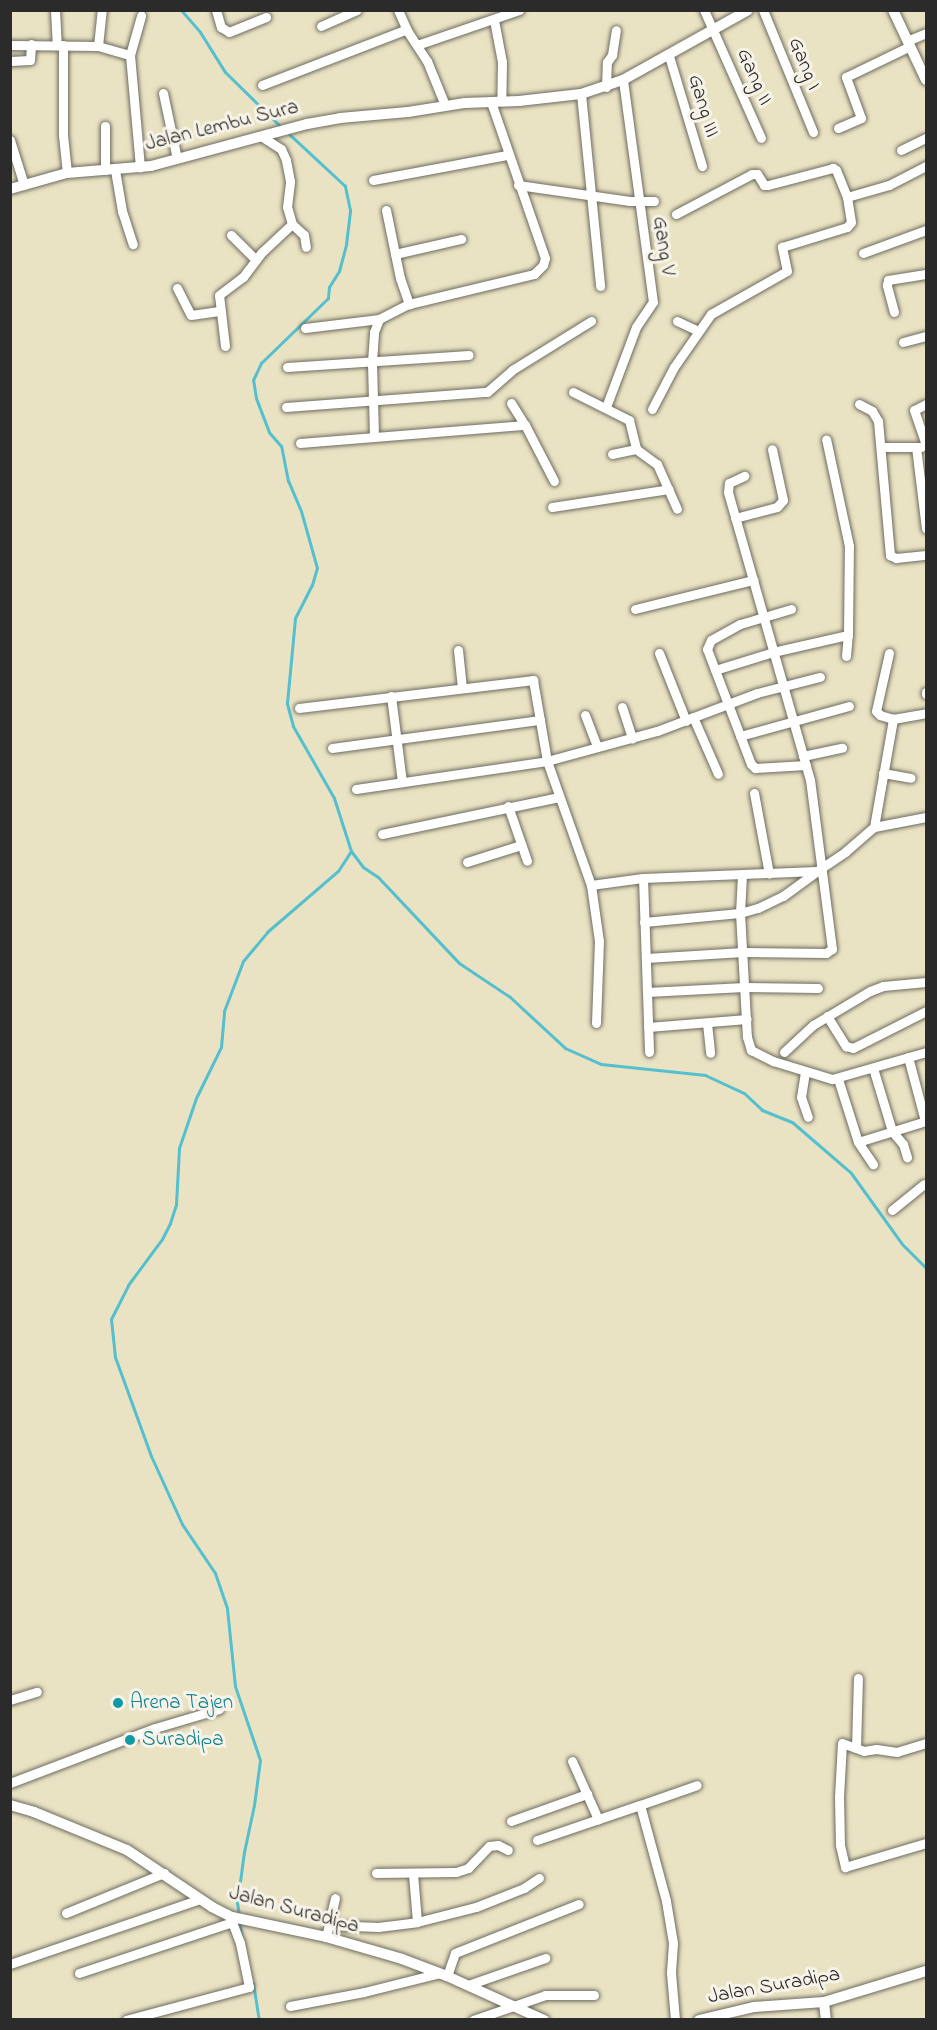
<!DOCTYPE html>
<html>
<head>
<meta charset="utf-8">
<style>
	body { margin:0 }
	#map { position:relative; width:937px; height:2030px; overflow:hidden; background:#eae3c3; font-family:"Indie Flower",sans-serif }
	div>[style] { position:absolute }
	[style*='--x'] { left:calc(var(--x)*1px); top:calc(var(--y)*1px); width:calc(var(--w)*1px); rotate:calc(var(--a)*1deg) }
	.stream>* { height:3px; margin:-1.5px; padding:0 1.5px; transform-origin:1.5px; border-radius:1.5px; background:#54bfce }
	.roads { filter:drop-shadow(0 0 2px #6e6b60) drop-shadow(0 0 2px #6e6b60) }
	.minor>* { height:9px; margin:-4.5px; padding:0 4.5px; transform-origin:4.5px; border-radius:4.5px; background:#fff }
	.tertiary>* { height:10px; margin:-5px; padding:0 5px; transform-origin:5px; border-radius:5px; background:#fff }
	.dots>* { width:16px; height:16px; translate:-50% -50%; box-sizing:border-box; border:3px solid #f7f3e8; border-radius:50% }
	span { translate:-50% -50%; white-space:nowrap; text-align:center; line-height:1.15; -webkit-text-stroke:6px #f7f3e8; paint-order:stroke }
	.street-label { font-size:21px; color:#2b2b2b }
	.culture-label { font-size:21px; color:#0d838f }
	.left { translate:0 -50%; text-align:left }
	.frame { position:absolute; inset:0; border:12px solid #2b2b2b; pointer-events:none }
</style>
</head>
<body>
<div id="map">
	<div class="stream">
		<div style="--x:181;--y:10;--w:29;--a:49"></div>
		<div style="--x:200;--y:32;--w:47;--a:58"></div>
		<div style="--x:225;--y:72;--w:78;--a:44.5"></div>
		<div style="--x:351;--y:851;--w:20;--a:53"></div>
		<div style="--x:363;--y:867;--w:18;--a:34"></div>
		<div style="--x:378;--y:877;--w:118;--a:46.7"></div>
		<div style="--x:459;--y:963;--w:61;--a:33.7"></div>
		<div style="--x:510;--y:997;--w:75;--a:42.8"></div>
		<div style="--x:565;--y:1048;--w:39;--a:24"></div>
		<div style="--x:601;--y:1064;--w:105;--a:6"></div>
		<div style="--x:705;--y:1075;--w:43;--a:24.8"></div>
		<div style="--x:744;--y:1093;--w:25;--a:43"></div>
		<div style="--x:762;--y:1110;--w:32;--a:22"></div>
		<div style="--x:792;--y:1122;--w:78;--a:40.8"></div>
		<div style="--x:851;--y:1173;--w:87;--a:54.3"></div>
		<div style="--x:902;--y:1244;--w:34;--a:45"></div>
		<div style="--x:239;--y:1915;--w:12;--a:-99"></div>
		<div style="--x:237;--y:1903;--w:51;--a:-82.2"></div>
		<div style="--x:244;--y:1852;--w:48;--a:-78"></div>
		<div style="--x:254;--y:1805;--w:45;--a:-82.4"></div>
		<div style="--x:260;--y:1760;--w:78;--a:-108.7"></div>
		<div style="--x:235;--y:1686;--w:78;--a:-95.9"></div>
		<div style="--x:227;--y:1608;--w:37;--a:-109"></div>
		<div style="--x:215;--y:1573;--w:59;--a:-124"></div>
		<div style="--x:182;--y:1524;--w:75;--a:-114.5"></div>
		<div style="--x:151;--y:1456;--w:105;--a:-110"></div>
		<div style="--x:115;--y:1357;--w:38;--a:-96"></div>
		<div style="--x:111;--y:1319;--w:38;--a:-63"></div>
		<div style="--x:128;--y:1285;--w:57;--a:-53.5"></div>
		<div style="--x:162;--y:1239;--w:18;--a:-63"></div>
		<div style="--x:170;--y:1223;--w:20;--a:-72"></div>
		<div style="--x:176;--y:1204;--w:56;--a:-86.9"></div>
		<div style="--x:179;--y:1148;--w:53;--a:-71.2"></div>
		<div style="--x:196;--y:1098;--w:57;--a:-63.9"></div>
		<div style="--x:221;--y:1047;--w:36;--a:-85"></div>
		<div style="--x:224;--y:1011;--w:53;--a:-69.2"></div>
		<div style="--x:243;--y:961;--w:38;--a:-50"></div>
		<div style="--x:267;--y:932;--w:94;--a:-40.7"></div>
		<div style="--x:338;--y:871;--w:24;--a:-57"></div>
		<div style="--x:351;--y:851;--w:56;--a:-107.8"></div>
		<div style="--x:334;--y:798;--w:83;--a:-119.7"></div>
		<div style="--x:293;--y:726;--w:24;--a:-105"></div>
		<div style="--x:287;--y:703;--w:85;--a:-84.6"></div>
		<div style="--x:295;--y:618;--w:37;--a:-63"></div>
		<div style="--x:312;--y:585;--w:18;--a:-74"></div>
		<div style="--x:317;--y:568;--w:59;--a:-105.7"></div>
		<div style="--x:301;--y:511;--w:33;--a:-113"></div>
		<div style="--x:288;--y:481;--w:36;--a:-101"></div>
		<div style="--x:281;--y:446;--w:18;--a:-131"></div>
		<div style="--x:269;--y:432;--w:36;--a:-111"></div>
		<div style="--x:256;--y:398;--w:18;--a:-99"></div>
		<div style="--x:253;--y:380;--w:19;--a:-65"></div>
		<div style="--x:261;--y:363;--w:93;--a:-44.1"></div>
		<div style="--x:328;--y:298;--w:11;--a:-85"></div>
		<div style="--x:329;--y:287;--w:19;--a:-58"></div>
		<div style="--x:339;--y:271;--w:28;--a:-75"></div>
		<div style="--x:346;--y:244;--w:34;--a:-83"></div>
		<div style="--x:350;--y:210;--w:25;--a:-102"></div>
		<div style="--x:345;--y:186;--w:78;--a:-137.1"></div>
		<div style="--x:240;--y:1922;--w:14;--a:86"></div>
		<div style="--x:253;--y:1983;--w:37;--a:81"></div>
	</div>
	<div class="roads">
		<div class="minor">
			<div style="--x:55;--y:10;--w:34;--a:87"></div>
			<div style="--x:216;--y:10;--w:18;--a:74"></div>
			<div style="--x:221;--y:27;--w:9;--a:32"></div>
			<div style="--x:229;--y:32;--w:40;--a:-22"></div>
			<div style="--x:398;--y:10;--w:24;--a:66"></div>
			<div style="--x:408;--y:32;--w:35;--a:57"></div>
			<div style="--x:427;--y:61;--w:48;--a:67.8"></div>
			<div style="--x:704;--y:10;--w:140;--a:66"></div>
			<div style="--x:763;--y:10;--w:132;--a:67.7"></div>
			<div style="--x:494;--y:20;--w:43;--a:79.2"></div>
			<div style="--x:502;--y:62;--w:39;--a:91"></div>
			<div style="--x:321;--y:26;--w:39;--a:-24"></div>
			<div style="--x:907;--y:41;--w:21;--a:-23"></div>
			<div style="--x:10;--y:45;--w:88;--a:0.7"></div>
			<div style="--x:98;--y:46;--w:33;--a:16"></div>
			<div style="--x:130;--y:55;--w:113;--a:84.9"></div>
			<div style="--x:63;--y:45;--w:90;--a:90"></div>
			<div style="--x:63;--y:135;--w:38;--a:84"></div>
			<div style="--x:417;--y:45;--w:108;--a:-18.9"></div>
			<div style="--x:98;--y:46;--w:36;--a:-84"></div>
			<div style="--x:130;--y:55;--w:41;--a:-74.2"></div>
			<div style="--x:669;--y:56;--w:115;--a:73.3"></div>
			<div style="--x:10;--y:61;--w:20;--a:-3"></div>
			<div style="--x:30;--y:60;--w:16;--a:-86"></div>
			<div style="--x:262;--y:85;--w:155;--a:-21.1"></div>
			<div style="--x:606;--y:87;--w:25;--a:-88"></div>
			<div style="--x:607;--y:62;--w:9;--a:-54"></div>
			<div style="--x:612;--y:55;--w:25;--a:-81"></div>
			<div style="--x:163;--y:93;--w:67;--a:78"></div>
			<div style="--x:581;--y:94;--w:193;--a:84.3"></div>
			<div style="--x:105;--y:126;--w:44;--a:90"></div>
			<div style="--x:838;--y:128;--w:25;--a:-23"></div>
			<div style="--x:861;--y:118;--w:44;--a:-110.1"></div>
			<div style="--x:846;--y:77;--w:71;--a:-25.8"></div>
			<div style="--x:10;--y:140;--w:47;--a:72.7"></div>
			<div style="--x:901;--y:150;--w:28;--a:-26"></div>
			<div style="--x:115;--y:170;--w:42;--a:80.3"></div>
			<div style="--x:122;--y:211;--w:35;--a:72"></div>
			<div style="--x:373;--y:180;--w:136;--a:-10.6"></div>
			<div style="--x:518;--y:185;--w:113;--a:8.1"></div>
			<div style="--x:630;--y:201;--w:24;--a:0"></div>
			<div style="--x:847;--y:197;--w:44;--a:-15.9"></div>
			<div style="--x:889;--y:185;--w:42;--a:-27.2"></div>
			<div style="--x:386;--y:210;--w:69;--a:78.4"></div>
			<div style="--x:400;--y:278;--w:28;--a:71"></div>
			<div style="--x:292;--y:224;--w:16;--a:43"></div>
			<div style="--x:304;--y:235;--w:12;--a:81"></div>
			<div style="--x:231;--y:235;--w:34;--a:45"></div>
			<div style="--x:863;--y:253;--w:67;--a:-20.1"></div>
			<div style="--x:395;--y:254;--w:68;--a:-12.8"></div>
			<div style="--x:177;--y:288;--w:30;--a:63"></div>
			<div style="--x:191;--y:315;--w:30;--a:-8"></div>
			<div style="--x:894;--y:312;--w:28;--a:-105"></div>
			<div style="--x:887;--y:285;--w:5;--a:-79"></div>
			<div style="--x:888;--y:280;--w:38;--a:-9"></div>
			<div style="--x:677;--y:321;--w:23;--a:25"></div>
			<div style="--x:305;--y:328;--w:75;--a:-6.9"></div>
			<div style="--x:903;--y:342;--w:24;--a:-15"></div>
			<div style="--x:225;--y:346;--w:51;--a:-96.7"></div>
			<div style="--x:219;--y:295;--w:30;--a:-37"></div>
			<div style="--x:243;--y:277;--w:31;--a:-53"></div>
			<div style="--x:262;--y:252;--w:41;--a:-43"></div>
			<div style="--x:292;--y:224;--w:18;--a:-106"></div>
			<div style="--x:287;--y:207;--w:26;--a:-83"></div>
			<div style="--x:290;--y:181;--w:21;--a:-101"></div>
			<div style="--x:286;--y:160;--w:12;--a:-114"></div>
			<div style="--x:281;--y:149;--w:24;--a:-147"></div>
			<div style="--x:287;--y:367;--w:182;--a:-3.8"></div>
			<div style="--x:573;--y:392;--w:63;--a:26.6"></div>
			<div style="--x:629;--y:420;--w:30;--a:76"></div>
			<div style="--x:636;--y:449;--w:26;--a:36"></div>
			<div style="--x:657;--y:464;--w:49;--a:66"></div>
			<div style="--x:511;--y:403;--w:26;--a:58"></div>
			<div style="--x:859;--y:404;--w:15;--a:28"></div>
			<div style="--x:872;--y:411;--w:12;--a:59"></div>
			<div style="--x:878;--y:421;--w:135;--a:84.9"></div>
			<div style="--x:890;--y:555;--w:7;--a:27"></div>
			<div style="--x:896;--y:558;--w:30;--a:-6"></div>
			<div style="--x:926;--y:404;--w:13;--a:153"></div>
			<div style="--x:914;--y:410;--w:36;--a:71"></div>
			<div style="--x:286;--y:407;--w:202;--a:-4.3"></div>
			<div style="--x:487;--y:392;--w:33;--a:-41"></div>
			<div style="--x:512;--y:370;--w:93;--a:-31.8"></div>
			<div style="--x:606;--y:407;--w:85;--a:-69.4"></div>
			<div style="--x:636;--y:327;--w:30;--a:-56"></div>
			<div style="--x:653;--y:302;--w:224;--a:-97.7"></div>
			<div style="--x:652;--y:409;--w:47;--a:-62.4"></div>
			<div style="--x:674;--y:367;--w:65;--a:-55.1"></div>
			<div style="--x:711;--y:314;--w:87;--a:-29.5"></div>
			<div style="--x:787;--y:271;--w:25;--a:-102"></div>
			<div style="--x:782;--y:247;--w:68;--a:-17.1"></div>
			<div style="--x:847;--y:227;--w:6;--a:-51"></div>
			<div style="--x:851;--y:222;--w:25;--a:-99"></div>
			<div style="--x:847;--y:197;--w:29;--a:-112"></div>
			<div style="--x:836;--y:170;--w:4;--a:-146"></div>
			<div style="--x:833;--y:168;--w:67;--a:165.3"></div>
			<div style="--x:768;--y:185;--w:4;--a:180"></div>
			<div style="--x:764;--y:185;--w:13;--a:-122"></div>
			<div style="--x:757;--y:174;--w:5;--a:180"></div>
			<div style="--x:752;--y:174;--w:86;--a:152.2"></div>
			<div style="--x:374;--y:435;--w:73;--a:-91.6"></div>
			<div style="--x:372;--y:362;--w:30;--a:-86"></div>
			<div style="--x:374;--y:332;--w:14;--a:-69"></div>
			<div style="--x:379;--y:319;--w:34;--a:-27"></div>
			<div style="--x:409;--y:304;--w:129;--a:-13.5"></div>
			<div style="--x:534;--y:274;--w:13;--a:-45"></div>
			<div style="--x:543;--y:265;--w:7;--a:-74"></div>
			<div style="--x:545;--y:258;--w:165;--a:-109.1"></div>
			<div style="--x:300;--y:443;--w:226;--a:-4.6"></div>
			<div style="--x:525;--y:425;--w:63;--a:62.6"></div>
			<div style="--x:882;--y:447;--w:39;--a:0"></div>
			<div style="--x:916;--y:447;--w:82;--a:83"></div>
			<div style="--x:612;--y:454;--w:25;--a:-12"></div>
			<div style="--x:552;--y:507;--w:118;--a:-8.7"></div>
			<div style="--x:735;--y:518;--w:43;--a:-14.7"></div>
			<div style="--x:777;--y:507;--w:9;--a:-49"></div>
			<div style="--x:783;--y:500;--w:52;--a:-102.2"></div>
			<div style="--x:635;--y:609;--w:122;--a:-13.8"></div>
			<div style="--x:791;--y:609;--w:53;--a:163.6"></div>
			<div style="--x:740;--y:624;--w:33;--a:151"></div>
			<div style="--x:711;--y:640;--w:10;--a:114"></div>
			<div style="--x:707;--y:649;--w:123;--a:69.1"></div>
			<div style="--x:751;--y:764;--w:6;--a:45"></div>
			<div style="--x:755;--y:768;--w:51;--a:-3.4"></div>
			<div style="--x:458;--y:650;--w:37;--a:84"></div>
			<div style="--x:659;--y:653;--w:73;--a:68.3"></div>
			<div style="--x:889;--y:653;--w:59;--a:102.6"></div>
			<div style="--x:876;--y:711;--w:6;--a:45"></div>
			<div style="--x:880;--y:715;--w:14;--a:17"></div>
			<div style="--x:893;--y:719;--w:34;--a:-10"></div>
			<div style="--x:846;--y:656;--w:21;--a:-85"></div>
			<div style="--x:715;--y:670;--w:61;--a:-17.2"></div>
			<div style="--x:773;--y:652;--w:77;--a:-12.8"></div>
			<div style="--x:848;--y:635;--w:89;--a:-89.4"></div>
			<div style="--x:849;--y:546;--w:109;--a:-102.1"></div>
			<div style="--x:926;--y:694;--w:2;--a:-90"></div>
			<div style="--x:391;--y:696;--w:87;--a:82.7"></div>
			<div style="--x:622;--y:707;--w:33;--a:72"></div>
			<div style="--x:299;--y:708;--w:236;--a:-6.8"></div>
			<div style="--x:533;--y:680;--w:82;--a:80.2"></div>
			<div style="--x:547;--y:761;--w:132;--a:70.5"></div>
			<div style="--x:591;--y:885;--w:57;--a:81.9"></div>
			<div style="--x:599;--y:941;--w:82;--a:92.1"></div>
			<div style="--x:585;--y:715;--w:34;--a:69"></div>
			<div style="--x:693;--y:717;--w:62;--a:66.3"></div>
			<div style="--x:740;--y:736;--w:113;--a:-15.4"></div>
			<div style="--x:332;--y:748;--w:210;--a:-7.7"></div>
			<div style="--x:803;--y:756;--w:40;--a:-12"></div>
			<div style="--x:883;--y:773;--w:28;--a:10"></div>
			<div style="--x:356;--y:789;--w:193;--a:-8.3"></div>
			<div style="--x:547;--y:761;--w:114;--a:-15.3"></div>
			<div style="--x:657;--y:731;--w:107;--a:-20.8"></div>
			<div style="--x:757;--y:693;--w:65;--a:-14.3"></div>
			<div style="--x:754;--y:793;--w:82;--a:79.5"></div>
			<div style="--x:508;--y:806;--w:58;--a:70.9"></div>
			<div style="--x:874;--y:827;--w:110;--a:-80"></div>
			<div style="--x:382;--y:834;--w:181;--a:-11.8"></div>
			<div style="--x:467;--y:862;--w:57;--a:-17.5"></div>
			<div style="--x:742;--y:875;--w:38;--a:93"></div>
			<div style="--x:740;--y:913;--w:124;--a:86.8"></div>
			<div style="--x:747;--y:1037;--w:14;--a:73"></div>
			<div style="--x:751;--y:1050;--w:25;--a:27"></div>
			<div style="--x:773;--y:1061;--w:62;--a:17"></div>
			<div style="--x:832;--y:1079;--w:98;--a:-16"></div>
			<div style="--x:643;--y:878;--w:174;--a:88"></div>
			<div style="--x:591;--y:885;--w:52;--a:-7.7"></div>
			<div style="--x:643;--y:878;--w:174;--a:-2.3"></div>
			<div style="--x:817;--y:871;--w:34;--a:-34"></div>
			<div style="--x:845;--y:852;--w:38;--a:-41"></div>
			<div style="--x:874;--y:827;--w:53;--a:-10.9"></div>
			<div style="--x:644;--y:922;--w:96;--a:-5.4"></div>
			<div style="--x:740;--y:913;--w:19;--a:-16"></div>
			<div style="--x:758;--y:908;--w:28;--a:-26"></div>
			<div style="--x:783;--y:896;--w:41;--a:-36"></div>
			<div style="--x:646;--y:958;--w:97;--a:-3.5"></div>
			<div style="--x:743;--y:952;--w:83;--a:0.7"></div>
			<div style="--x:826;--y:953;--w:7;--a:-34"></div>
			<div style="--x:832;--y:949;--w:170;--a:-97.4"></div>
			<div style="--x:810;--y:780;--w:299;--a:-105.9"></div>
			<div style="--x:728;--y:492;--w:9;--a:-84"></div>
			<div style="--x:729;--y:483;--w:17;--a:-25"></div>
			<div style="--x:647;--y:992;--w:97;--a:-3"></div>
			<div style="--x:744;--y:987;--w:74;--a:0.8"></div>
			<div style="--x:827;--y:1016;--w:36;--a:58"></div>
			<div style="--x:846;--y:1046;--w:7;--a:16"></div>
			<div style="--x:853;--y:1048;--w:82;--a:-26.9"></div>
			<div style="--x:707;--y:1023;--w:30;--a:84"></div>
			<div style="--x:648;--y:1027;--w:99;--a:-4.6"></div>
			<div style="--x:784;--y:1052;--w:40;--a:-43"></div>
			<div style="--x:813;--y:1025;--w:66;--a:-30.8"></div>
			<div style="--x:870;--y:991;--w:14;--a:-21"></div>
			<div style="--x:883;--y:986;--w:43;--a:-5.3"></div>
			<div style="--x:908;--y:1057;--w:66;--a:75.1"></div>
			<div style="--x:873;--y:1068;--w:66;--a:73.2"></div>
			<div style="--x:892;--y:1131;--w:17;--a:50"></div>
			<div style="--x:903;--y:1144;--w:14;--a:73"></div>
			<div style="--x:805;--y:1072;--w:25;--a:99"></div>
			<div style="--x:801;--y:1097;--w:21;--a:71"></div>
			<div style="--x:838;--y:1079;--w:66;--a:72.4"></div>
			<div style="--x:858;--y:1142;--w:27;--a:56"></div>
			<div style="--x:858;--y:1142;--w:71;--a:-17.2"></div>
			<div style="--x:892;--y:1210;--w:41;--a:-39.1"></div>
			<div style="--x:10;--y:1700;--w:28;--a:-17"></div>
			<div style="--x:926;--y:1743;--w:30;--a:163"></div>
			<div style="--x:897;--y:1752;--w:21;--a:-172"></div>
			<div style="--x:876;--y:1749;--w:12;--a:171"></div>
			<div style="--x:864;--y:1751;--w:23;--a:-160"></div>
			<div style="--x:842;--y:1743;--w:54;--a:93.2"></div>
			<div style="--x:839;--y:1797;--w:48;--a:88.8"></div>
			<div style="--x:840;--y:1845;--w:23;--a:77"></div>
			<div style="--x:845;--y:1867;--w:84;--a:-16.5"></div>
			<div style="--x:856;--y:1748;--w:70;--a:-88.4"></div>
			<div style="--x:572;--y:1761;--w:64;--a:65.9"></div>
			<div style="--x:10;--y:1783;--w:155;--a:-20.8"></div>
			<div style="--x:155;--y:1728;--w:67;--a:-16.5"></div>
			<div style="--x:640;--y:1805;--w:60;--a:-19.3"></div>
			<div style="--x:511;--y:1821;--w:81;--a:-19.6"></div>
			<div style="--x:537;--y:1840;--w:109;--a:-18.8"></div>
			<div style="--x:640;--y:1805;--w:99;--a:74.8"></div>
			<div style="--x:666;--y:1901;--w:43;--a:80.5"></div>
			<div style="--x:673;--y:1943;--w:30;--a:94"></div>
			<div style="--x:671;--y:1973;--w:47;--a:85.1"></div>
			<div style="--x:376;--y:1873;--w:80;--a:-0.7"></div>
			<div style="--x:456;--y:1872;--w:13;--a:-18"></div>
			<div style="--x:468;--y:1868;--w:30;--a:-46"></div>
			<div style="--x:489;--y:1846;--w:9;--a:-6"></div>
			<div style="--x:498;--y:1845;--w:11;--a:27"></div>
			<div style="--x:413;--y:1874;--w:48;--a:85.2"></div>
			<div style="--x:66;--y:1913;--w:106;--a:-22.2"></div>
			<div style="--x:329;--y:1925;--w:49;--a:2.3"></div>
			<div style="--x:378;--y:1927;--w:39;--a:-7"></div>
			<div style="--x:417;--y:1922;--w:61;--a:-14.3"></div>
			<div style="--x:476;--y:1907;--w:52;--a:-21.6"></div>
			<div style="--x:524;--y:1888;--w:18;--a:-34"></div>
			<div style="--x:326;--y:1937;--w:40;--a:-77"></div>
			<div style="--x:10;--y:1964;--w:201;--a:-18.9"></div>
			<div style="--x:79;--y:1973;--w:161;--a:-18.4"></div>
			<div style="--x:232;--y:1922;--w:22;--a:69"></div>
			<div style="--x:240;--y:1943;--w:45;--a:78.4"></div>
			<div style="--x:249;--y:1987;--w:127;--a:165"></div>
			<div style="--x:447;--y:1976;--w:24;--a:-71"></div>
			<div style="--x:455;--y:1953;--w:133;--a:-21.6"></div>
			<div style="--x:468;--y:1985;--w:82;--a:-19.3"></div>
			<div style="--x:290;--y:2006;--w:75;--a:-10.7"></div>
			<div style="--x:364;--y:1992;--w:78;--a:-14"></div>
			<div style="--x:473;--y:2020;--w:76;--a:-19.1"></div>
			<div style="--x:545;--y:1995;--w:49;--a:0"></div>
		</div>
		<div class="tertiary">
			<div style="--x:893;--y:10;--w:77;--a:64.8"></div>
			<div style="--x:10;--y:189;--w:59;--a:-15.7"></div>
			<div style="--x:67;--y:173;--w:84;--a:-4.8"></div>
			<div style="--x:151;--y:166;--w:162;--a:-15.1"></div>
			<div style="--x:307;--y:124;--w:34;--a:-10"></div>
			<div style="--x:340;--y:118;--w:68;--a:-5"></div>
			<div style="--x:408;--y:112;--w:58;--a:-9"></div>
			<div style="--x:465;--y:103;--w:54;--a:-2.1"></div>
			<div style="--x:519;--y:101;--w:62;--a:-6.4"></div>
			<div style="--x:581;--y:94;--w:44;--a:-18.4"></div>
			<div style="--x:623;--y:80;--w:143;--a:-29.2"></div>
			<div style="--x:10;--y:1805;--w:25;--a:16"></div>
			<div style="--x:34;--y:1812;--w:100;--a:22.2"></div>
			<div style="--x:127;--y:1850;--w:102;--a:33.8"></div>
			<div style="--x:212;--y:1907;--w:22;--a:27"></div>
			<div style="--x:232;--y:1917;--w:96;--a:12"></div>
			<div style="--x:326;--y:1937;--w:79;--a:16.1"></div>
			<div style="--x:402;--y:1959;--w:48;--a:20.7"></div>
			<div style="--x:447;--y:1976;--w:107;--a:24.4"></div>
			<div style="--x:824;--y:2002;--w:18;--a:84"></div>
			<div style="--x:699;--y:2020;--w:57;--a:-13.3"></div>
			<div style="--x:754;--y:2007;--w:70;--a:-4.1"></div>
			<div style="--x:824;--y:2002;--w:107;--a:-16.9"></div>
		</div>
	</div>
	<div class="dots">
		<div style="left:118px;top:1703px;background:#0f9aa8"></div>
		<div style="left:130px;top:1740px;background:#0f9aa8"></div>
	</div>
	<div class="street-label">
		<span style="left:804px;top:64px;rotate:68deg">Gang I</span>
		<span style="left:754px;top:77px;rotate:66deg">Gang II</span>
		<span style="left:703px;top:106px;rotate:73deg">Gang III</span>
		<span style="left:222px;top:126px;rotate:-14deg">Jalan Lembu Sura</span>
		<span style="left:663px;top:246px;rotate:82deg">Gang V</span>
		<span style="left:294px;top:1910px;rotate:15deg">Jalan Suradipa</span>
		<span style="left:774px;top:1986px;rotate:-10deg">Jalan Suradipa</span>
	</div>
	<div class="culture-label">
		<span class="left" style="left:130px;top:1703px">Arena Tajen</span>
		<span class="left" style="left:142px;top:1740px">Suradipa</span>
	</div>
	<div class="frame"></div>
</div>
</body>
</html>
